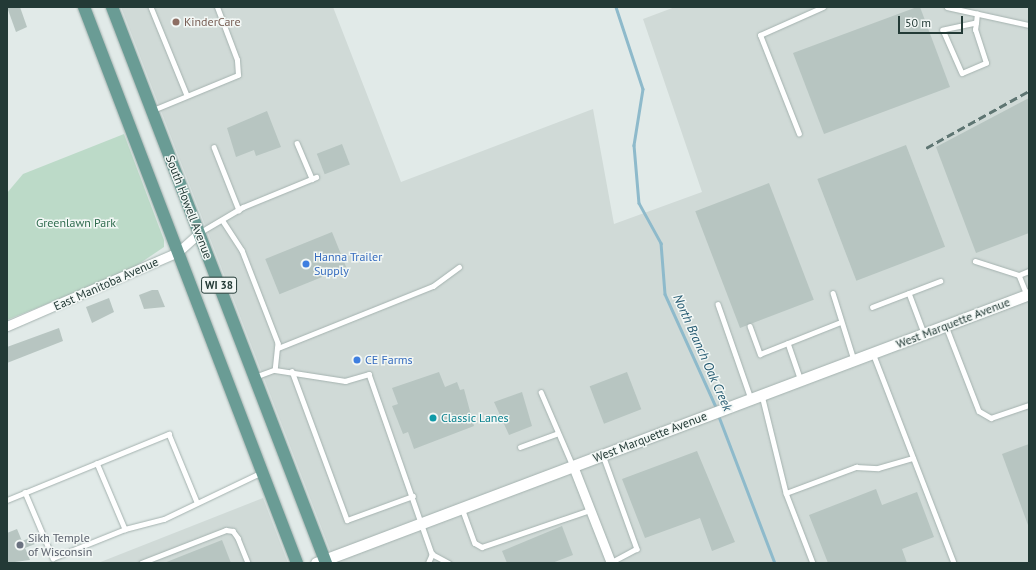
<!DOCTYPE html>
<html>
<head>
<meta charset="utf-8">
<style>
	body { margin:0 }
	#map { position:relative; width:1036px; height:570px; overflow:hidden; background:#e1eae8; font-family:"PT Sans",sans-serif }
	div>[style] { position:absolute }
	[style*='--x'] { left:calc(var(--x)*1px); top:calc(var(--y)*1px); width:calc(var(--w)*1px); rotate:calc(var(--a)*1deg) }
	.built>* { inset:0; background:#d0dad7 }
	.green>* { inset:0; background:#bcdac8 }
	.stream>* { height:2.5px; margin:-1.25px; padding:0 1.25px; transform-origin:1.25px; border-radius:1.25px; background:#8ebacb }
	.building>* { inset:0; background:#b7c5c1; transform-origin:0 0 }
	.roads { filter:drop-shadow(0 0 1px #a4b2af) drop-shadow(0 0 1px #a4b2af) }
	.service>* { height:4.5px; margin:-2.25px; padding:0 2.25px; transform-origin:2.25px; border-radius:2.25px; background:#fff }
	.minor>* { height:9px; margin:-4.5px; padding:0 4.5px; transform-origin:4.5px; border-radius:4.5px; background:#fff }
	.tertiary>* { height:11px; margin:-5.5px; padding:0 5.5px; transform-origin:5.5px; border-radius:5.5px; background:#fff }
	.primary>* { height:12px; margin:-6px; padding:0 6px; transform-origin:6px; border-radius:6px; background:#6a9c95 }
	.rail>* { height:2.5px; margin-top:-1.25px; transform-origin:0; background:repeating-linear-gradient(90deg,#5e7572 0 8px,transparent 0 12px) }
	.dots>* { width:11px; height:11px; translate:-50% -50%; box-sizing:border-box; border:2px solid #f2f7f5; border-radius:50% }
	span { translate:-50% -50%; white-space:nowrap; text-align:center; line-height:1.15; -webkit-text-stroke:3px #f2f7f5; paint-order:stroke }
	.shield-label span { padding:1px 3px; background:#f2f7f5; border:1px solid; border-radius:3px; -webkit-text-stroke-width:0 }
	.shield-label { font-size:11px; color:#233a36; font-weight:700 }
	.education-label { font-size:12px; color:#785e54 }
	.left { translate:0 -50%; text-align:left }
	.street-label { font-size:12px; color:#233a36 }
	.park-label { font-size:12px; color:#316d50 }
	.shop-label { font-size:12px; color:#366cbe }
	.culture-label { font-size:12px; color:#0d838f }
	.worship-label { font-size:12px; color:#5b616d }
	.water-label { font-size:13px; color:#235970; font-style:italic }
	.frame { position:absolute; inset:0; border:8px solid #233a36; pointer-events:none }
	.scale { position:absolute; left:898px; top:16px; width:65px; height:18px; box-sizing:border-box; border:2px solid #233a36; border-top:0; padding-left:5px; font-size:12px; line-height:14px; white-space:nowrap; color:#233a36; -webkit-text-stroke:3px #f2f7f5; paint-order:stroke }
</style>
</head>
<body>
<div id="map">
	<div class="built">
		<div style="clip-path:polygon(121px 7px,333px 7px,401px 182px,593px 109px,614px 224px,702px 192px,643px 19px,675px 7px,1029px 7px,1029px 563px,335px 563px)"></div>
		<div style="clip-path:polygon(263px 498px,288px 563px,98px 563px)"></div>
	</div>
	<div class="green">
		<div style="clip-path:polygon(124px 134px,164px 240px,164px 247px,130px 270px,7px 320px,7px 193px,23px 174px)"></div>
	</div>
	<div class="stream">
		<div style="--x:616;--y:7;--w:86;--a:71.8"></div>
		<div style="--x:643;--y:89;--w:57;--a:99.1"></div>
		<div style="--x:634;--y:145;--w:58;--a:85.1"></div>
		<div style="--x:639;--y:203;--w:46;--a:61.2"></div>
		<div style="--x:661;--y:243;--w:51;--a:85.5"></div>
		<div style="--x:665;--y:294;--w:126;--a:65.7"></div>
		<div style="--x:718;--y:414;--w:160;--a:69.1"></div>
	</div>
	<div class="building">
		<div style="clip-path:polygon(7px 7px,20px 7px,27px 27px,16px 32px)"></div>
		<div style="clip-path:polygon(917px 7px,920px 7px,950px 87px,824px 134px,793px 53px)"></div>
		<div style="clip-path:polygon(1029px 98px,1029px 233px,976px 253px,936px 147px)"></div>
		<div style="clip-path:polygon(267px 111px,281px 147px,256px 156px,254px 150px,236px 157px,227px 128px)"></div>
		<div style="left:342px;top:144px;width:22px;height:27px;rotate:69deg"></div>
		<div style="left:906px;top:145px;width:109px;height:95px;rotate:69deg"></div>
		<div style="left:769px;top:183px;width:125px;height:79px;rotate:69deg"></div>
		<div style="left:332px;top:232px;width:38px;height:72px;rotate:68deg"></div>
		<div style="clip-path:polygon(152px 290px,158px 290px,165px 307px,144px 309px,139px 295px)"></div>
		<div style="clip-path:polygon(109px 298px,114px 312px,92px 323px,86px 307px)"></div>
		<div style="clip-path:polygon(59px 328px,63px 341px,7px 363px,7px 347px)"></div>
		<div style="clip-path:polygon(439px 372px,445px 387px,457px 382px,460px 390px,464px 389px,474px 426px,414px 449px,408px 432px,403px 434px,392px 406px,398px 404px,392px 388px)"></div>
		<div style="left:627px;top:372px;width:40px;height:40px;rotate:69deg"></div>
		<div style="clip-path:polygon(522px 392px,532px 426px,509px 435px,494px 402px)"></div>
		<div style="clip-path:polygon(1029px 444px,1029px 524px,1028px 525px,1002px 454px)"></div>
		<div style="clip-path:polygon(697px 451px,735px 542px,712px 551px,700px 518px,645px 538px,622px 479px)"></div>
		<div style="clip-path:polygon(876px 489px,882px 505px,917px 492px,934px 537px,902px 549px,907px 563px,828px 563px,809px 515px)"></div>
		<div style="clip-path:polygon(562px 526px,573px 555px,552px 563px,507px 563px,502px 551px)"></div>
		<div style="clip-path:polygon(17px 529px,22px 541px,32px 537px,35px 544px,25px 548px,30px 560px,7px 563px,7px 533px)"></div>
		<div style="clip-path:polygon(222px 540px,231px 563px,164px 563px)"></div>
	</div>
	<div class="roads">
		<div class="service">
			<div style="--x:151;--y:7;--w:95;--a:67.8"></div>
			<div style="--x:947;--y:7;--w:84;--a:12.4"></div>
			<div style="--x:976;--y:23;--w:34;--a:168"></div>
			<div style="--x:943;--y:30;--w:47;--a:66.2"></div>
			<div style="--x:962;--y:73;--w:26;--a:-23"></div>
			<div style="--x:986;--y:63;--w:35;--a:-108"></div>
			<div style="--x:975;--y:30;--w:7;--a:-82"></div>
			<div style="--x:976;--y:23;--w:9;--a:-84"></div>
			<div style="--x:153;--y:110;--w:92;--a:-22.4"></div>
			<div style="--x:238;--y:75;--w:15;--a:-94"></div>
			<div style="--x:237;--y:60;--w:57;--a:-110.7"></div>
			<div style="--x:799;--y:134;--w:106;--a:-111.5"></div>
			<div style="--x:760;--y:35;--w:69;--a:-24"></div>
			<div style="--x:297;--y:143;--w:39;--a:67"></div>
			<div style="--x:214;--y:147;--w:68;--a:68.4"></div>
			<div style="--x:223;--y:221;--w:35;--a:57"></div>
			<div style="--x:242;--y:250;--w:100;--a:68.8"></div>
			<div style="--x:278;--y:343;--w:27;--a:96"></div>
			<div style="--x:275;--y:370;--w:20;--a:160"></div>
			<div style="--x:199;--y:233;--w:51;--a:-30.6"></div>
			<div style="--x:243;--y:207;--w:79;--a:-22.3"></div>
			<div style="--x:975;--y:261;--w:46;--a:17.7"></div>
			<div style="--x:1019;--y:275;--w:11;--a:-22"></div>
			<div style="--x:1019;--y:275;--w:22;--a:68"></div>
			<div style="--x:833;--y:293;--w:70;--a:72.6"></div>
			<div style="--x:909;--y:293;--w:43;--a:69.4"></div>
			<div style="--x:718;--y:304;--w:101;--a:70.8"></div>
			<div style="--x:872;--y:307;--w:73;--a:-20.9"></div>
			<div style="--x:750;--y:326;--w:30;--a:70"></div>
			<div style="--x:760;--y:354;--w:87;--a:-21.6"></div>
			<div style="--x:946;--y:326;--w:91;--a:68.8"></div>
			<div style="--x:979;--y:411;--w:14;--a:30"></div>
			<div style="--x:991;--y:418;--w:40;--a:-18.9"></div>
			<div style="--x:788;--y:343;--w:39;--a:71"></div>
			<div style="--x:278;--y:348;--w:167;--a:-21.8"></div>
			<div style="--x:433;--y:286;--w:32;--a:-36"></div>
			<div style="--x:873;--y:353;--w:225;--a:68.9"></div>
			<div style="--x:275;--y:370;--w:71;--a:8.9"></div>
			<div style="--x:345;--y:381;--w:25;--a:-16"></div>
			<div style="--x:369;--y:374;--w:191;--a:70.7"></div>
			<div style="--x:432;--y:554;--w:19;--a:28"></div>
			<div style="--x:292;--y:371;--w:159;--a:69.7"></div>
			<div style="--x:347;--y:520;--w:70;--a:-20"></div>
			<div style="--x:541;--y:392;--w:81;--a:66.6"></div>
			<div style="--x:762;--y:395;--w:101;--a:76.2"></div>
			<div style="--x:786;--y:493;--w:75;--a:68.9"></div>
			<div style="--x:520;--y:447;--w:38;--a:-20"></div>
			<div style="--x:603;--y:455;--w:100;--a:70.1"></div>
			<div style="--x:637;--y:549;--w:30;--a:152"></div>
			<div style="--x:97;--y:463;--w:72;--a:67"></div>
			<div style="--x:25;--y:492;--w:72;--a:67"></div>
			<div style="--x:53;--y:558;--w:78;--a:-21.9"></div>
			<div style="--x:125;--y:529;--w:40;--a:-14.4"></div>
			<div style="--x:164;--y:519;--w:109;--a:-25.6"></div>
			<div style="--x:786;--y:493;--w:75;--a:-20.4"></div>
			<div style="--x:856;--y:467;--w:22;--a:3"></div>
			<div style="--x:878;--y:468;--w:36;--a:-16"></div>
			<div style="--x:7;--y:500;--w:175;--a:-22.2"></div>
			<div style="--x:169;--y:434;--w:74;--a:67.6"></div>
			<div style="--x:462;--y:508;--w:37;--a:70"></div>
			<div style="--x:475;--y:543;--w:8;--a:30"></div>
			<div style="--x:482;--y:547;--w:114;--a:-18.9"></div>
			<div style="--x:141;--y:563;--w:91;--a:-21.2"></div>
			<div style="--x:226;--y:530;--w:7;--a:8"></div>
			<div style="--x:233;--y:531;--w:9;--a:54"></div>
			<div style="--x:238;--y:538;--w:27;--a:68"></div>
			<div style="--x:428;--y:563;--w:10;--a:-66"></div>
		</div>
		<div class="minor">
			<div style="--x:7;--y:326;--w:186;--a:-23.4"></div>
			<div style="--x:178;--y:252;--w:28;--a:-42"></div>
			<div style="--x:573;--y:466;--w:104;--a:68.6"></div>
		</div>
		<div class="tertiary">
			<div style="--x:316;--y:563;--w:762;--a:-20.67"></div>
		</div>
		<div class="primary">
			<div style="--x:84;--y:7;--w:595;--a:69.04"></div>
			<div style="--x:112;--y:7;--w:596;--a:68.95"></div>
		</div>
	</div>
	<div class="rail">
		<div style="--x:926;--y:148;--w:118;--a:-29"></div>
	</div>
	<div class="dots">
		<div style="left:176px;top:22px;background:#8d6e63"></div>
		<div style="left:306px;top:264px;background:#3f7fe0"></div>
		<div style="left:357px;top:360px;background:#3f7fe0"></div>
		<div style="left:433px;top:418px;background:#0f9aa8"></div>
		<div style="left:20px;top:545px;background:#6b7280"></div>
	</div>
	<div class="shield-label">
		<span style="left:219px;top:285px">WI 38</span>
	</div>
	<div class="education-label">
		<span class="left" style="left:184px;top:22px">KinderCare</span>
	</div>
	<div class="street-label">
		<span style="left:189px;top:207px;rotate:69deg">South Howell Avenue</span>
		<span style="left:106px;top:284px;rotate:-24deg">East Manitoba Avenue</span>
		<span style="left:953px;top:323px;rotate:-21deg">West Marquette Avenue</span>
		<span style="left:650px;top:437px;rotate:-21deg">West Marquette Avenue</span>
	</div>
	<div class="park-label">
		<span style="left:76px;top:223px">Greenlawn Park</span>
	</div>
	<div class="shop-label">
		<span class="left" style="left:314px;top:264px">Hanna Trailer<br>Supply</span>
		<span class="left" style="left:365px;top:360px">CE Farms</span>
	</div>
	<div class="culture-label">
		<span class="left" style="left:441px;top:418px">Classic Lanes</span>
	</div>
	<div class="worship-label">
		<span class="left" style="left:28px;top:545px">Sikh Temple<br>of Wisconsin</span>
	</div>
	<div class="water-label">
		<span style="left:702px;top:353px;rotate:66deg">North Branch Oak Creek</span>
	</div>
	<div class="frame"></div>
	<div class="scale">50 m</div>
</div>
</body>
</html>
